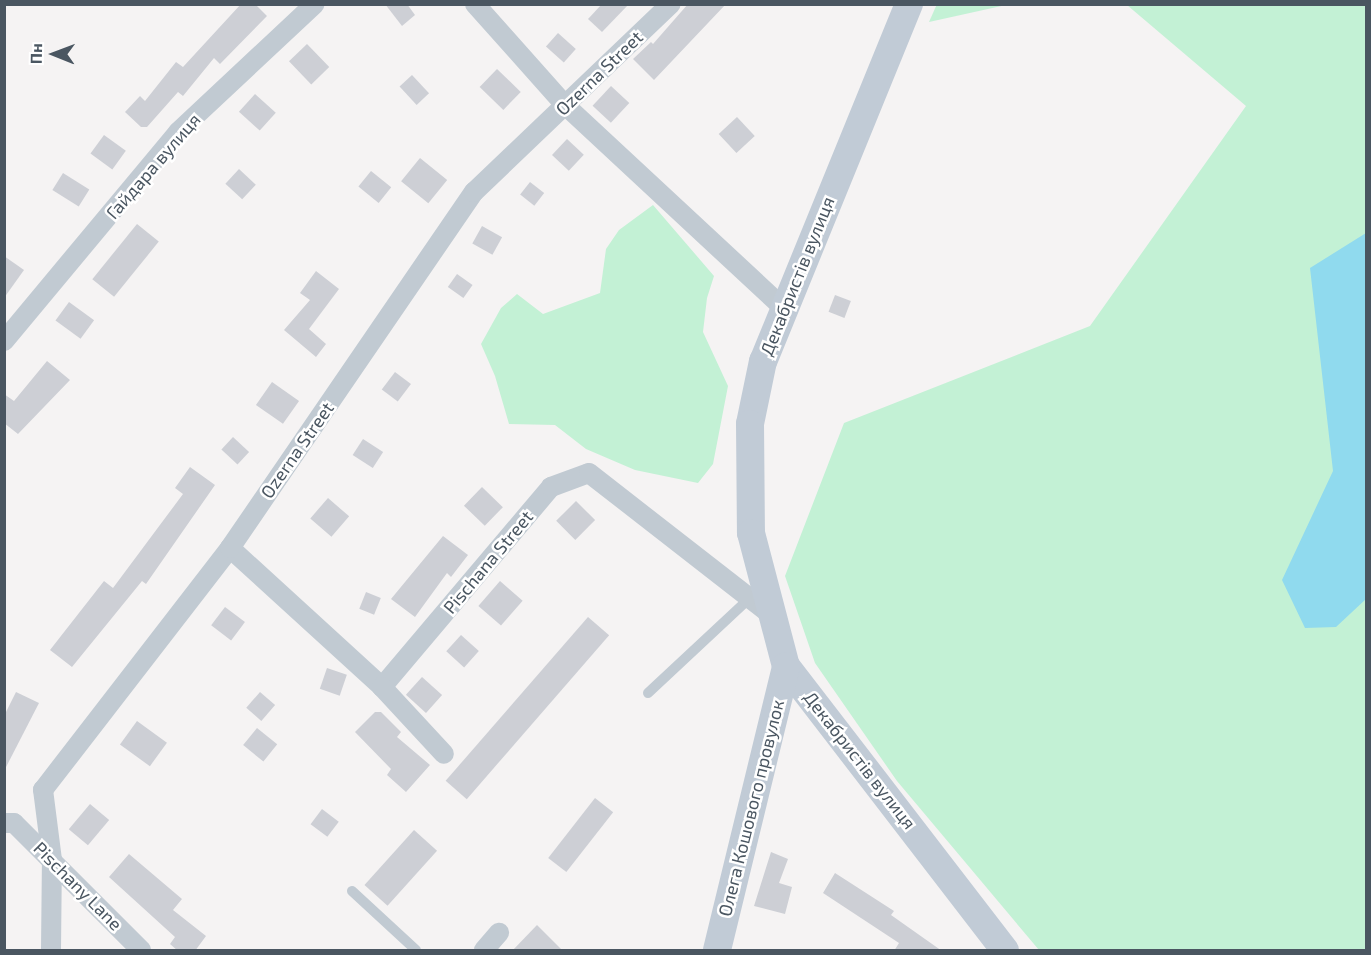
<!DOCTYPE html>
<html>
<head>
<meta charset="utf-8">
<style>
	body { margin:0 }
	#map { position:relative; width:1371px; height:955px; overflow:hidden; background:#f5f3f3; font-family:"Exo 2",sans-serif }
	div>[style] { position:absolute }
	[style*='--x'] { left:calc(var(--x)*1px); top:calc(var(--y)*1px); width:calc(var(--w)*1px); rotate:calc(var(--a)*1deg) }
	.green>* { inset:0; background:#c3f1d5 }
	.water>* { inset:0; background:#90daee }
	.building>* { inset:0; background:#cdcfd5; transform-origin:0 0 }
	.lane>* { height:10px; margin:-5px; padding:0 5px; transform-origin:5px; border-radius:5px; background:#c1cad2 }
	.street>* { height:20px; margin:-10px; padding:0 10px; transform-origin:10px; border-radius:10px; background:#c1cad2 }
	.secondary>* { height:28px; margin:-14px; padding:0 14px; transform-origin:14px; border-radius:14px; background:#c1cbd6 }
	span { translate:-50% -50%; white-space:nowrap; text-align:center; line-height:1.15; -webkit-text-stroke:5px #fff; paint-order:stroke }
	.street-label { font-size:18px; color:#4a5661 }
	.frame { position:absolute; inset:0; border:6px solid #4a5661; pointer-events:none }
	.north { position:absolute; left:24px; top:24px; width:60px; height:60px; -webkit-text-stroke:4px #fff; paint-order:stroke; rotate:271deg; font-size:16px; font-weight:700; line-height:24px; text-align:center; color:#4a5661 }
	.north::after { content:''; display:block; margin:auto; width:21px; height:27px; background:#4a5661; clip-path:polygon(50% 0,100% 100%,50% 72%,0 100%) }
</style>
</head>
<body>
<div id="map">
	<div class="green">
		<div style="clip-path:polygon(937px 4px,1006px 4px,1006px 5px,929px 22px)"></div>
		<div style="clip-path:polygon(1127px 5px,1366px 5px,1366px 950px,1039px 950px,897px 781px,815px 663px,785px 576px,844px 423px,1090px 326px,1246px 106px)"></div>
		<div style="clip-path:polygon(653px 205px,714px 276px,707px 298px,703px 332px,728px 386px,713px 464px,698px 483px,635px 470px,586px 449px,555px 425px,509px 424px,495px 376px,481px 344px,501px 308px,517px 294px,543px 314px,600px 293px,606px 249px,619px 230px)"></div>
	</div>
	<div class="water">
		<div style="clip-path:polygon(1366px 233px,1366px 599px,1336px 627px,1305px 628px,1282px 580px,1333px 471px,1310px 268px)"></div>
	</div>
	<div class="building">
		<div style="clip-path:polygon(241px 4px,255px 4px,267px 16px,220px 64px,214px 58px,183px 96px,178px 92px,147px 127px,141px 127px,125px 112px,140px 96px,145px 101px,176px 62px,183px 67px)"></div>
		<div style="clip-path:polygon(385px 4px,407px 4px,415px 15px,402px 26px)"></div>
		<div style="clip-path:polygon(602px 4px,629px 4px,602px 32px,588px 19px)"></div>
		<div style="clip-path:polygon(688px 4px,726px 4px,654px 80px,633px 59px,651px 42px,653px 44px)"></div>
		<div style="left:558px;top:33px;width:24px;height:18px;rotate:42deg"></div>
		<div style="left:307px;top:44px;width:32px;height:25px;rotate:46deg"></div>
		<div style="left:497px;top:69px;width:33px;height:25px;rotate:44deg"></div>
		<div style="left:412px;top:75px;width:25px;height:17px;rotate:47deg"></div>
		<div style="left:611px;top:86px;width:25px;height:27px;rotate:43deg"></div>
		<div style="left:255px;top:94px;width:28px;height:24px;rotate:42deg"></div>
		<div style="left:737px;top:117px;width:26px;height:25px;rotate:47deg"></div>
		<div style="left:104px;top:135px;width:27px;height:23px;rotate:36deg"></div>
		<div style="left:567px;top:139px;width:23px;height:22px;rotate:43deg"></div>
		<div style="left:420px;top:158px;width:35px;height:30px;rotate:39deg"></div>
		<div style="left:239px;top:169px;width:23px;height:20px;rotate:43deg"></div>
		<div style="left:371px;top:171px;width:26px;height:20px;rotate:39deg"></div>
		<div style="left:63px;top:173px;width:31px;height:20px;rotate:32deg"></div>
		<div style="left:530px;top:182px;width:18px;height:16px;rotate:38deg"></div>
		<div style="left:137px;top:224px;width:28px;height:71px;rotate:39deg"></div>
		<div style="left:482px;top:226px;width:23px;height:20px;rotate:29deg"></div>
		<div style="clip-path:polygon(4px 256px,24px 270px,4px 298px)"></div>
		<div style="clip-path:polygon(316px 271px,339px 289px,309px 329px,326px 344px,316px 357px,284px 330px,310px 300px,300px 293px)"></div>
		<div style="left:457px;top:274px;width:19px;height:16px;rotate:35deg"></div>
		<div style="left:835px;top:295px;width:17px;height:18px;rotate:21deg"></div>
		<div style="left:69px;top:302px;width:31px;height:23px;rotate:36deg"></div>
		<div style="clip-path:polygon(47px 361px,70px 380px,18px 434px,4px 423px,4px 394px,14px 401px)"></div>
		<div style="left:395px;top:372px;width:20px;height:22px;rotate:37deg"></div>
		<div style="left:272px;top:382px;width:33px;height:28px;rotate:35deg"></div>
		<div style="left:233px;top:437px;width:22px;height:17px;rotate:43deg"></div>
		<div style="left:363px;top:439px;width:24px;height:19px;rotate:33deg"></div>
		<div style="clip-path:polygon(190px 467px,215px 485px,146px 584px,142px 581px,72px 667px,50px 650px,104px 581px,113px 588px,183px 494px,175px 488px)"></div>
		<div style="left:482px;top:487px;width:29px;height:26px;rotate:44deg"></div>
		<div style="left:328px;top:498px;width:28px;height:27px;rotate:41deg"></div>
		<div style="left:576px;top:501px;width:27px;height:28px;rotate:45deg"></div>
		<div style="clip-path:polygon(443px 536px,468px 555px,451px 577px,447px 573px,415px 617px,391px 599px)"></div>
		<div style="left:500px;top:581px;width:30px;height:33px;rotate:41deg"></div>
		<div style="left:366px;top:592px;width:16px;height:18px;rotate:22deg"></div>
		<div style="left:225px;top:607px;width:25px;height:23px;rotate:37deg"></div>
		<div style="left:588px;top:617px;width:28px;height:217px;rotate:41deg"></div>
		<div style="left:461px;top:635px;width:24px;height:22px;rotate:42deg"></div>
		<div style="left:327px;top:668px;width:21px;height:22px;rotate:19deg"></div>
		<div style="left:422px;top:677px;width:27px;height:24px;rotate:42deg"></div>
		<div style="clip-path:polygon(16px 692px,39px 703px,4px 771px,4px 716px)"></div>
		<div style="left:260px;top:692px;width:20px;height:21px;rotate:41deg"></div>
		<div style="clip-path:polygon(375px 712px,381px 712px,401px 732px,397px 737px,430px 765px,406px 792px,387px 775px,391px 769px,355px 732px)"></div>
		<div style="left:137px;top:721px;width:37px;height:29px;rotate:36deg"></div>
		<div style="left:257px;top:728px;width:26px;height:22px;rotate:39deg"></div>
		<div style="left:595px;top:798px;width:23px;height:76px;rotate:38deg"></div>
		<div style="left:90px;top:804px;width:25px;height:33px;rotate:40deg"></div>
		<div style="left:322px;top:809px;width:21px;height:19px;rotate:37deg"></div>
		<div style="left:414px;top:830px;width:31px;height:74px;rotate:42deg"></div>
		<div style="clip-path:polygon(771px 852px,788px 859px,779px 883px,792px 887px,785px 914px,754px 906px)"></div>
		<div style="clip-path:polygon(129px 854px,182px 899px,173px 910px,206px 936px,195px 951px,178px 951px,170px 944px,175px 937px,109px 877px)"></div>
		<div style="clip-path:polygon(835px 873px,894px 911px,891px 915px,942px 951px,894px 951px,899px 943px,823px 893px)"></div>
		<div style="clip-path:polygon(537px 925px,563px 951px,512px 951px)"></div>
	</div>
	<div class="lane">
		<div style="--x:648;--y:693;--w:139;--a:-43"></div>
		<div style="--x:352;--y:891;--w:87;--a:42.7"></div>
	</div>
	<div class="street">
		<div style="--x:475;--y:4;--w:135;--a:48.3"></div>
		<div style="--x:565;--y:105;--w:296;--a:42.9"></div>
		<div style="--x:4;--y:341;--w:272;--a:-50.2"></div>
		<div style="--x:178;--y:132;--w:187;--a:-43.1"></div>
		<div style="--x:230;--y:548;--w:206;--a:42.4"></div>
		<div style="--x:382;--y:687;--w:262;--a:-49.8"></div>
		<div style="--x:551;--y:487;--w:40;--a:-20.2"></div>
		<div style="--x:589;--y:473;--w:233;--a:37.9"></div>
		<div style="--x:382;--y:687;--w:91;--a:47.2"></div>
		<div style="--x:4;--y:823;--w:10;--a:0"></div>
		<div style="--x:14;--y:823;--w:180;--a:45"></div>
		<div style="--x:51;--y:950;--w:90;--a:-89.4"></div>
		<div style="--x:52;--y:860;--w:71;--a:-97.3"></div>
		<div style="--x:43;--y:790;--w:306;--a:-52.3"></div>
		<div style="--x:230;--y:548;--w:432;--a:-55.6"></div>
		<div style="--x:474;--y:192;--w:272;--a:-43.7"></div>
		<div style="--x:484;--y:950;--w:23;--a:-49"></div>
	</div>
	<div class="secondary">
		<div style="--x:909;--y:4;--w:386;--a:112.2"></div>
		<div style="--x:763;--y:361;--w:64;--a:101.7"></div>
		<div style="--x:750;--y:424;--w:109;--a:89.5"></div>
		<div style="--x:751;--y:533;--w:138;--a:75.3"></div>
		<div style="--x:786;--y:666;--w:359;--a:52.4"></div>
		<div style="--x:717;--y:950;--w:292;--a:-76.3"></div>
	</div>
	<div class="street-label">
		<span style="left:599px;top:73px;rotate:-44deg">Ozerna Street</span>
		<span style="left:153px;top:166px;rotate:-49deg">Гайдара вулиця</span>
		<span style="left:797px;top:276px;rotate:-68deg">Декабристів вулиця</span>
		<span style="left:297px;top:450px;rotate:-55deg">Ozerna Street</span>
		<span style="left:488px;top:562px;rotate:-50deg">Pischana Street</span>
		<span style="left:860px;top:760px;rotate:52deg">Декабристів вулиця</span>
		<span style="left:751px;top:808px;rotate:-76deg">Олега Кошового провулок</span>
		<span style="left:78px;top:886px;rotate:45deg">Pischany Lane</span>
	</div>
	<div class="frame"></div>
	<div class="north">Пн</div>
</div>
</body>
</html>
